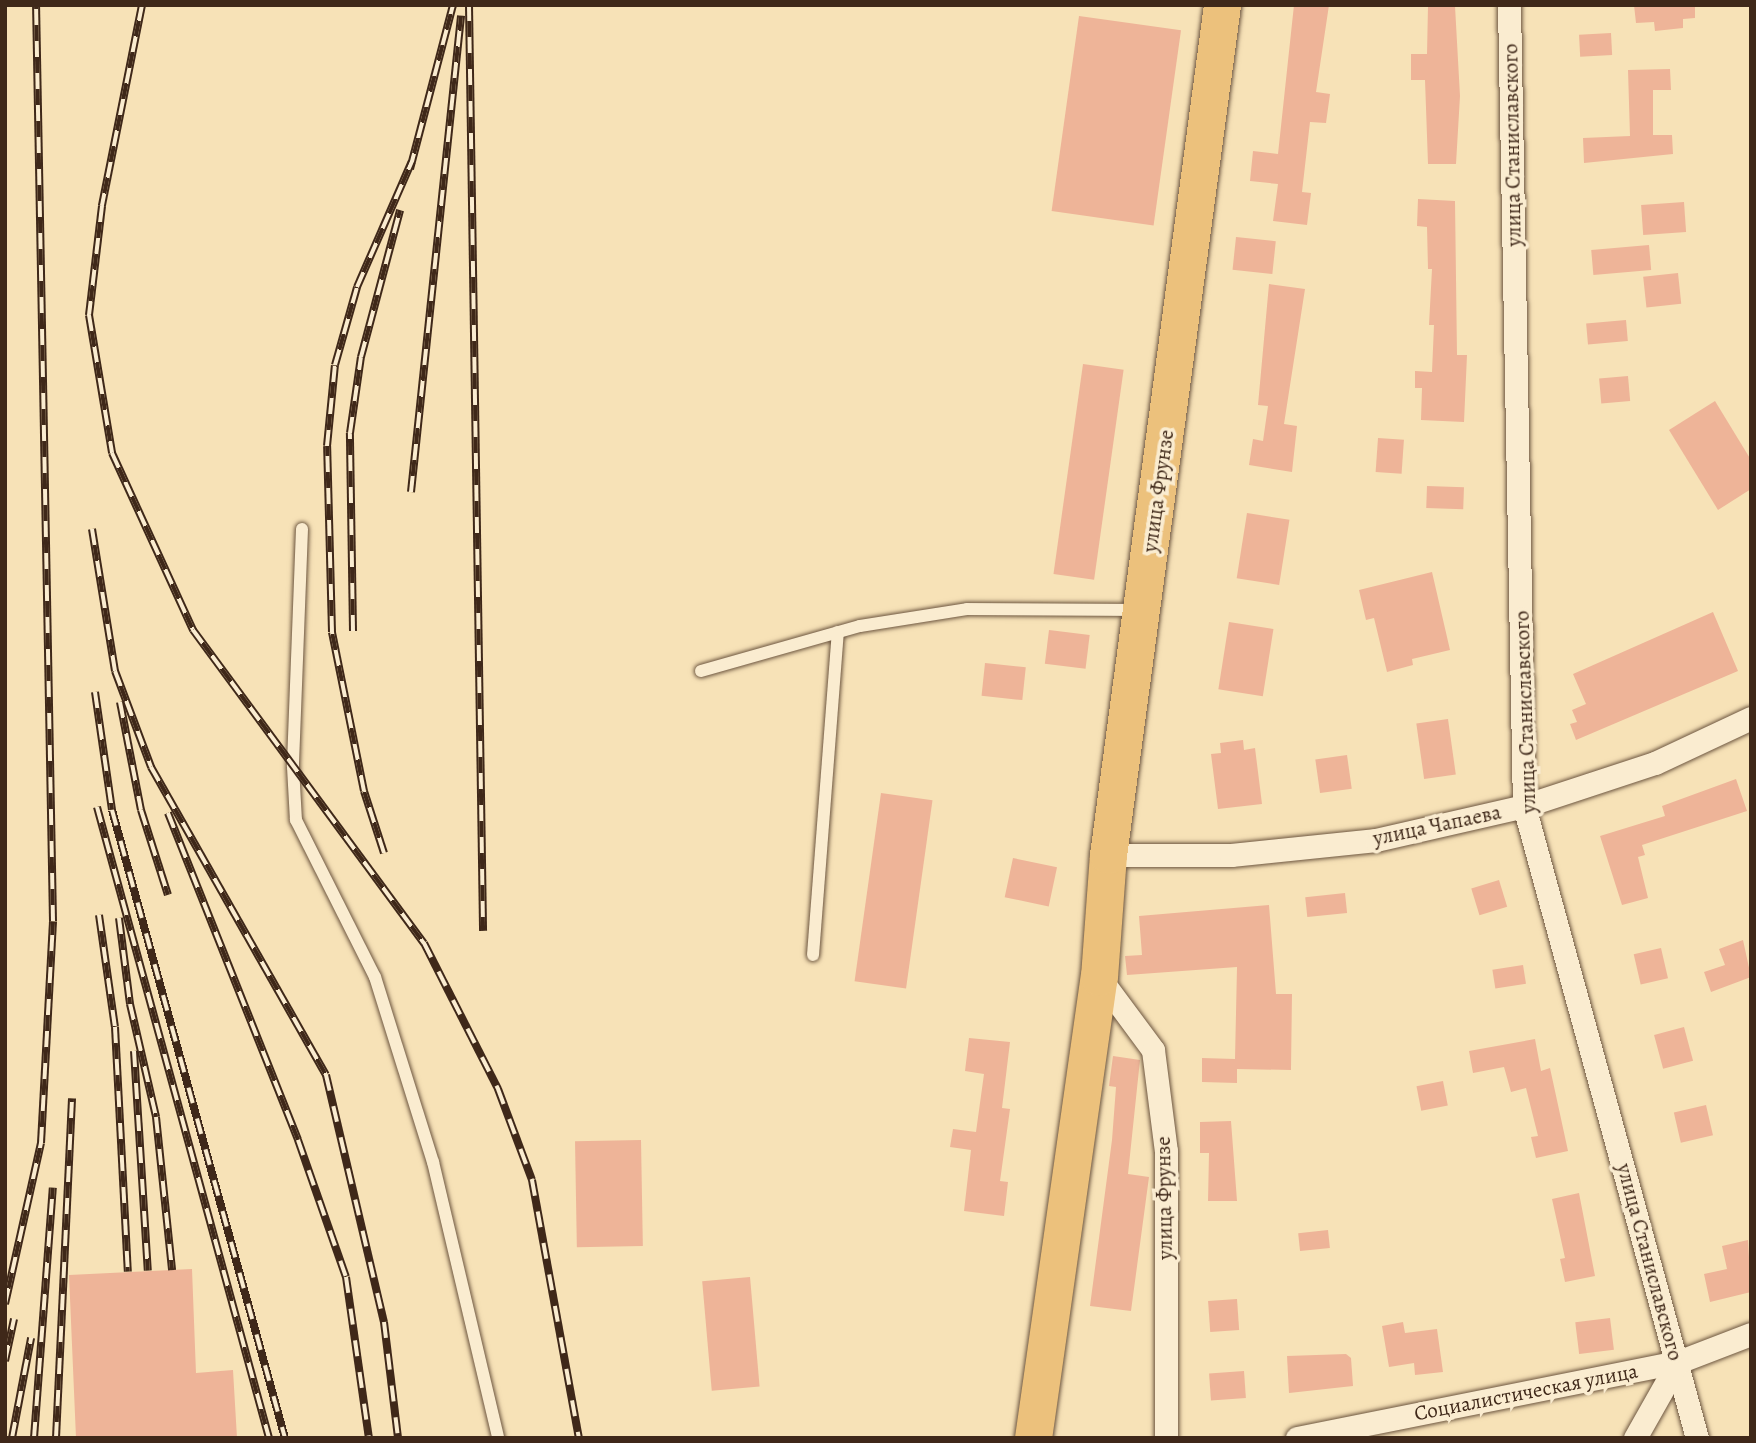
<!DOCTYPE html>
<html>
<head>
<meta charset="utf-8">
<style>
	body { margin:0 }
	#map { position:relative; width:1756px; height:1443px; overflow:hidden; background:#f7e2b7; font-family:Alegreya,serif }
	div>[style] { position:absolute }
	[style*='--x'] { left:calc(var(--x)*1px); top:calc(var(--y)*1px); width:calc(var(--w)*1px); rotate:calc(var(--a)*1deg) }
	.building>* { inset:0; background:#eeb498; transform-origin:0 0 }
	.roads { filter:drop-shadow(0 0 2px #6d5640) drop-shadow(0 0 2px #6d5640) }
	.service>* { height:12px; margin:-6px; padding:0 6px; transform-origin:6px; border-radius:6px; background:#faecd0 }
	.minor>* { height:23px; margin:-11.5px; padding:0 11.5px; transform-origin:11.5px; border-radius:11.5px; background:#faecd0 }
	.primary>* { height:37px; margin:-18.5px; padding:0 18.5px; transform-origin:18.5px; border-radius:18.5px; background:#ecc17c }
	.rail>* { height:8px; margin-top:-4px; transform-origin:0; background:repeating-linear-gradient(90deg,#faecd0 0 16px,#3f2819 0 32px); box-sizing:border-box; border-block:2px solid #3f2819 }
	span { translate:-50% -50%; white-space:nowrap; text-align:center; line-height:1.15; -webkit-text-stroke:7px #faecd0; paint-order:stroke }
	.street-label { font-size:21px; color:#3f2819 }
	.frame { position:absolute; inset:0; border:7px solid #3f2819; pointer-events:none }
</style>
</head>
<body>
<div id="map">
	<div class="building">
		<div style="clip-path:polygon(1294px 5px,1329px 5px,1316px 92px,1330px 94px,1326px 123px,1310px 122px,1302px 192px,1311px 193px,1307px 225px,1273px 221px,1278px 184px,1250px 181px,1253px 151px,1278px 154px)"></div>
		<div style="clip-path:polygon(1634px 5px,1695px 5px,1695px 18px,1683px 19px,1683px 28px,1655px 31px,1654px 22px,1636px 23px)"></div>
		<div style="clip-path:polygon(1428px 6px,1455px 6px,1460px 96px,1456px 164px,1428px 164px,1425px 80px,1411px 80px,1411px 54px,1427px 54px)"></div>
		<div style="left:1079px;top:16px;width:103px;height:197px;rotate:8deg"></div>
		<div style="left:1611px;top:33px;width:22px;height:32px;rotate:87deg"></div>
		<div style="clip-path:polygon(1670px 69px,1671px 90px,1653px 90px,1653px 135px,1672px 135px,1673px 154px,1584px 163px,1583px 138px,1630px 136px,1628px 70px)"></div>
		<div style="clip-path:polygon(1418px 199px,1455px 201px,1457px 355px,1467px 355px,1464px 422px,1421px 420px,1422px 388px,1415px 388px,1415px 371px,1432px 372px,1434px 325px,1429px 325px,1432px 269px,1428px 269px,1427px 227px,1417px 226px)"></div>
		<div style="left:1684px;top:202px;width:30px;height:43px;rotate:86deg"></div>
		<div style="left:1236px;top:237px;width:40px;height:33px;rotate:6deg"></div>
		<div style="left:1649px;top:245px;width:25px;height:58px;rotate:85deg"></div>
		<div style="left:1678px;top:273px;width:31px;height:35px;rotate:84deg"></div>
		<div style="clip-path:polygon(1269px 284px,1305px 289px,1284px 424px,1297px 426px,1292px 472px,1249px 465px,1253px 439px,1263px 441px,1268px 406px,1258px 405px)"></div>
		<div style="left:1626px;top:320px;width:21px;height:40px;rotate:85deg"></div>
		<div style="left:1083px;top:364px;width:41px;height:212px;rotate:8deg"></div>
		<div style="left:1628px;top:376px;width:25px;height:29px;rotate:85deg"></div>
		<div style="clip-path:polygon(1715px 401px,1751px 460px,1751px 489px,1718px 510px,1669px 430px)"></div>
		<div style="left:1378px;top:438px;width:26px;height:34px;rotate:4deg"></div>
		<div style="left:1427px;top:486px;width:37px;height:22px;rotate:2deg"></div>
		<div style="left:1247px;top:513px;width:43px;height:66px;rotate:9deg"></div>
		<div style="clip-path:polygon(1432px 572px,1450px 650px,1412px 659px,1413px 665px,1387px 672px,1374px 618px,1366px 620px,1359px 590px)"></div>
		<div style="clip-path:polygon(1713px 612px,1738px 671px,1576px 740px,1570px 724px,1577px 722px,1572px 710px,1586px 704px,1573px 674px)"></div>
		<div style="left:1229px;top:622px;width:45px;height:68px;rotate:9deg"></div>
		<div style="left:1049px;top:630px;width:41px;height:34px;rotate:7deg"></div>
		<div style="left:985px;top:663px;width:41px;height:33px;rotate:6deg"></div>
		<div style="left:1448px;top:719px;width:56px;height:32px;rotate:82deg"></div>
		<div style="clip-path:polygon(1243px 740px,1244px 750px,1255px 748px,1262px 804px,1218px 809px,1211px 754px,1221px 753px,1220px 743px)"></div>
		<div style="left:1347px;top:755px;width:34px;height:32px;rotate:82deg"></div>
		<div style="clip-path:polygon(1736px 779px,1747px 811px,1642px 845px,1645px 855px,1638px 857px,1648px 898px,1622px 905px,1600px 836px,1665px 816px,1662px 806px)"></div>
		<div style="left:881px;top:793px;width:52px;height:190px;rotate:8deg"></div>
		<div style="left:1013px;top:858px;width:45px;height:40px;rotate:12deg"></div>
		<div style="left:1499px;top:880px;width:28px;height:29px;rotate:73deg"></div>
		<div style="left:1345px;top:893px;width:20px;height:40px;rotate:84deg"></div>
		<div style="clip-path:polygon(1269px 905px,1276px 994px,1292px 994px,1291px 1070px,1237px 1069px,1237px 1083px,1202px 1082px,1202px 1058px,1235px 1059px,1237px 967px,1127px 975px,1125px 956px,1142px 955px,1139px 916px)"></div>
		<div style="clip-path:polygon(1743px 940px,1751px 977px,1711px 992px,1704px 972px,1725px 965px,1719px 949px)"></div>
		<div style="left:1661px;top:948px;width:31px;height:28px;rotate:77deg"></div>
		<div style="left:1523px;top:965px;width:19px;height:31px;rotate:81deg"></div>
		<div style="left:1684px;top:1027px;width:35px;height:31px;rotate:75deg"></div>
		<div style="clip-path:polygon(969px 1038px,1010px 1042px,1002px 1108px,1010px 1109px,1000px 1181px,1008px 1182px,1004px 1216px,964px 1211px,971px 1150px,950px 1147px,953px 1129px,976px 1132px,984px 1074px,965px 1071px)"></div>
		<div style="clip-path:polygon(1535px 1039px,1541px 1071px,1550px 1068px,1568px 1151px,1536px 1158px,1531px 1137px,1538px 1136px,1526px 1088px,1511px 1092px,1504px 1067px,1473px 1073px,1469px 1051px)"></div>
		<div style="clip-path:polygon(1113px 1056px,1140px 1060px,1128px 1174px,1149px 1177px,1131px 1311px,1090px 1306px,1112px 1140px,1116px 1087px,1109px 1086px)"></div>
		<div style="left:1443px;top:1081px;width:25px;height:27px;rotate:79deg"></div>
		<div style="left:1706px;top:1105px;width:31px;height:33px;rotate:77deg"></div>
		<div style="clip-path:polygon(1231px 1121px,1237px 1201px,1208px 1201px,1209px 1153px,1200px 1153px,1200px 1122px)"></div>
		<div style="left:641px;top:1140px;width:106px;height:66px;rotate:89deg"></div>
		<div style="clip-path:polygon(1579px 1193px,1595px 1276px,1565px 1282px,1560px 1259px,1565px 1258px,1552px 1199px)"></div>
		<div style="left:1328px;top:1230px;width:18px;height:30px;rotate:84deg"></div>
		<div style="clip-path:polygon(1748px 1240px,1751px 1292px,1710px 1302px,1704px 1274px,1727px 1269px,1722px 1246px)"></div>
		<div style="clip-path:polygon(192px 1269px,196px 1373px,233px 1370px,237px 1438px,76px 1438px,69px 1275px)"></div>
		<div style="left:750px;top:1277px;width:110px;height:48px;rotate:85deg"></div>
		<div style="left:1237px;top:1299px;width:31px;height:29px;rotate:86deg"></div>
		<div style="left:1610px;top:1318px;width:32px;height:35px;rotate:83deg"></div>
		<div style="clip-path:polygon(1403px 1322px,1405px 1333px,1437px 1329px,1443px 1372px,1415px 1375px,1414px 1363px,1389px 1367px,1382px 1326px)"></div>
		<div style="clip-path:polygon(1346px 1354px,1351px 1358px,1353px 1386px,1289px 1393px,1287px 1356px)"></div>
		<div style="left:1244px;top:1371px;width:27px;height:35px;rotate:86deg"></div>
	</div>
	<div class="roads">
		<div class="service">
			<div style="--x:302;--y:529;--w:238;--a:92.2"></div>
			<div style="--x:293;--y:767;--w:53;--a:86.8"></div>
			<div style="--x:296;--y:820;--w:176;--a:63.3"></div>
			<div style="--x:375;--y:977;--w:194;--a:72.6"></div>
			<div style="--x:433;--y:1162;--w:284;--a:76.7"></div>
			<div style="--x:701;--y:671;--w:165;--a:-15.8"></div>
			<div style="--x:860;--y:626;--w:108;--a:-9"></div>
			<div style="--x:967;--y:609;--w:171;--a:0.3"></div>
			<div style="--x:813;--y:955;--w:324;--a:-85.6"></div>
		</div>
		<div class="minor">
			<div style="--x:1509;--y:5;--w:801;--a:88.93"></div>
			<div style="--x:1524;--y:806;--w:655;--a:74.69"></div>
			<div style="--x:1108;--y:855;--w:123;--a:0"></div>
			<div style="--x:1231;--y:855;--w:146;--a:-5.9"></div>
			<div style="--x:1376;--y:840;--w:152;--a:-12.9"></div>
			<div style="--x:1524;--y:806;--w:138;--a:-18.2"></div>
			<div style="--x:1655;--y:763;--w:106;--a:-25.1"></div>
			<div style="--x:1099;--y:977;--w:91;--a:53.5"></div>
			<div style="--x:1153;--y:1050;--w:102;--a:82.7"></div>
			<div style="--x:1166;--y:1151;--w:287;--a:90"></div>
			<div style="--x:1297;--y:1438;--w:389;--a:-11.3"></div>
			<div style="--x:1678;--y:1362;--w:78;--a:-21"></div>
			<div style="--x:1635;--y:1438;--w:87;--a:-60.5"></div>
		</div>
		<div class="primary">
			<div style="--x:1033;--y:1438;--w:466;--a:-81.9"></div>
			<div style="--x:1099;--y:977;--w:122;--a:-85.8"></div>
			<div style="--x:1108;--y:855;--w:858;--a:-82.36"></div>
		</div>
	</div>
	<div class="rail">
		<div style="--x:142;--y:5;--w:205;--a:101.3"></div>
		<div style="--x:102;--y:206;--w:110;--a:96.8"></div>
		<div style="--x:89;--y:315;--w:140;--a:80.5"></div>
		<div style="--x:112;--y:453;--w:195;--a:65.4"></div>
		<div style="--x:193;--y:630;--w:389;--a:53.6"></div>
		<div style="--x:424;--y:943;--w:164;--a:63.1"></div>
		<div style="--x:498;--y:1089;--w:97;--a:69.5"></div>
		<div style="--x:532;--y:1180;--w:262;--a:79.7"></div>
		<div style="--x:469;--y:5;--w:926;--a:89.13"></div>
		<div style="--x:410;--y:169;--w:170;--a:-75.3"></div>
		<div style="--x:411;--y:492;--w:479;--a:-84"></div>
		<div style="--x:92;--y:529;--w:144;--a:80.8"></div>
		<div style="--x:115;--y:671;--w:103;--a:69.4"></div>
		<div style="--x:151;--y:767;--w:354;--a:60.4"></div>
		<div style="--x:326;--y:1075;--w:254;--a:76.8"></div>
		<div style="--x:384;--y:1322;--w:117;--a:83.1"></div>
		<div style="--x:353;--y:631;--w:198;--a:-90.9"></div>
		<div style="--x:350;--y:433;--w:77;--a:-81.8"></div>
		<div style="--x:361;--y:357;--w:152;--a:-75.1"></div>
		<div style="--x:95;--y:692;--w:119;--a:81.8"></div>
		<div style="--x:112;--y:810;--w:651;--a:74.6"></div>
		<div style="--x:120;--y:702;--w:110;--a:79"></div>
		<div style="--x:141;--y:810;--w:89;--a:72.4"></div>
		<div style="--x:97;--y:807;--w:654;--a:74.75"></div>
		<div style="--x:168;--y:813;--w:352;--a:68.3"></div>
		<div style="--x:298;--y:1140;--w:145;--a:70.7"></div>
		<div style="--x:346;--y:1277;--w:163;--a:81.9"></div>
		<div style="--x:384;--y:853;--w:65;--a:-107.9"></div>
		<div style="--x:364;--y:791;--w:162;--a:-101.4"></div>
		<div style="--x:332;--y:632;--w:186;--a:-91.5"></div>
		<div style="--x:327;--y:446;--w:81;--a:-84.4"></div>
		<div style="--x:335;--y:365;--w:81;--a:-74.2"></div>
		<div style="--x:357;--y:287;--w:137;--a:-66.4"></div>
		<div style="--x:99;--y:915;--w:113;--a:81.9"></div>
		<div style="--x:115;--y:1027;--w:245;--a:87"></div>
		<div style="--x:119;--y:918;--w:87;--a:82.7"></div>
		<div style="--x:130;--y:1004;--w:116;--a:77"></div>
		<div style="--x:156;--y:1117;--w:154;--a:84"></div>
		<div style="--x:134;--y:1051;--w:220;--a:86.4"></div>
		<div style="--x:5;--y:1304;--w:165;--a:-77.4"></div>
		<div style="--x:41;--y:1143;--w:222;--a:-86.9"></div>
		<div style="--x:53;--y:921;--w:916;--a:-91.06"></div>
		<div style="--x:5;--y:1361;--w:43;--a:-77.9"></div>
		<div style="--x:12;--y:1438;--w:102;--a:-79.2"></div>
		<div style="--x:34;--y:1438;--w:251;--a:-85.7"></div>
		<div style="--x:56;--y:1438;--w:340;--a:-87.3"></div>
	</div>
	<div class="street-label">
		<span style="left:1512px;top:145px;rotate:-91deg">улица Станиславского</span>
		<span style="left:1158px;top:491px;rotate:-82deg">улица Фрунзе</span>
		<span style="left:1525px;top:712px;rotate:-92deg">улица Станиславского</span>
		<span style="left:1437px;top:825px;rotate:-12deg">улица Чапаева</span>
		<span style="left:1164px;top:1198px;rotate:-91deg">улица Фрунзе</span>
		<span style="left:1650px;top:1262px;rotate:75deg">улица Станиславского</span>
		<span style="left:1526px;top:1392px;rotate:-11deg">Социалистическая улица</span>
	</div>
	<div class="frame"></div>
</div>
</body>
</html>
